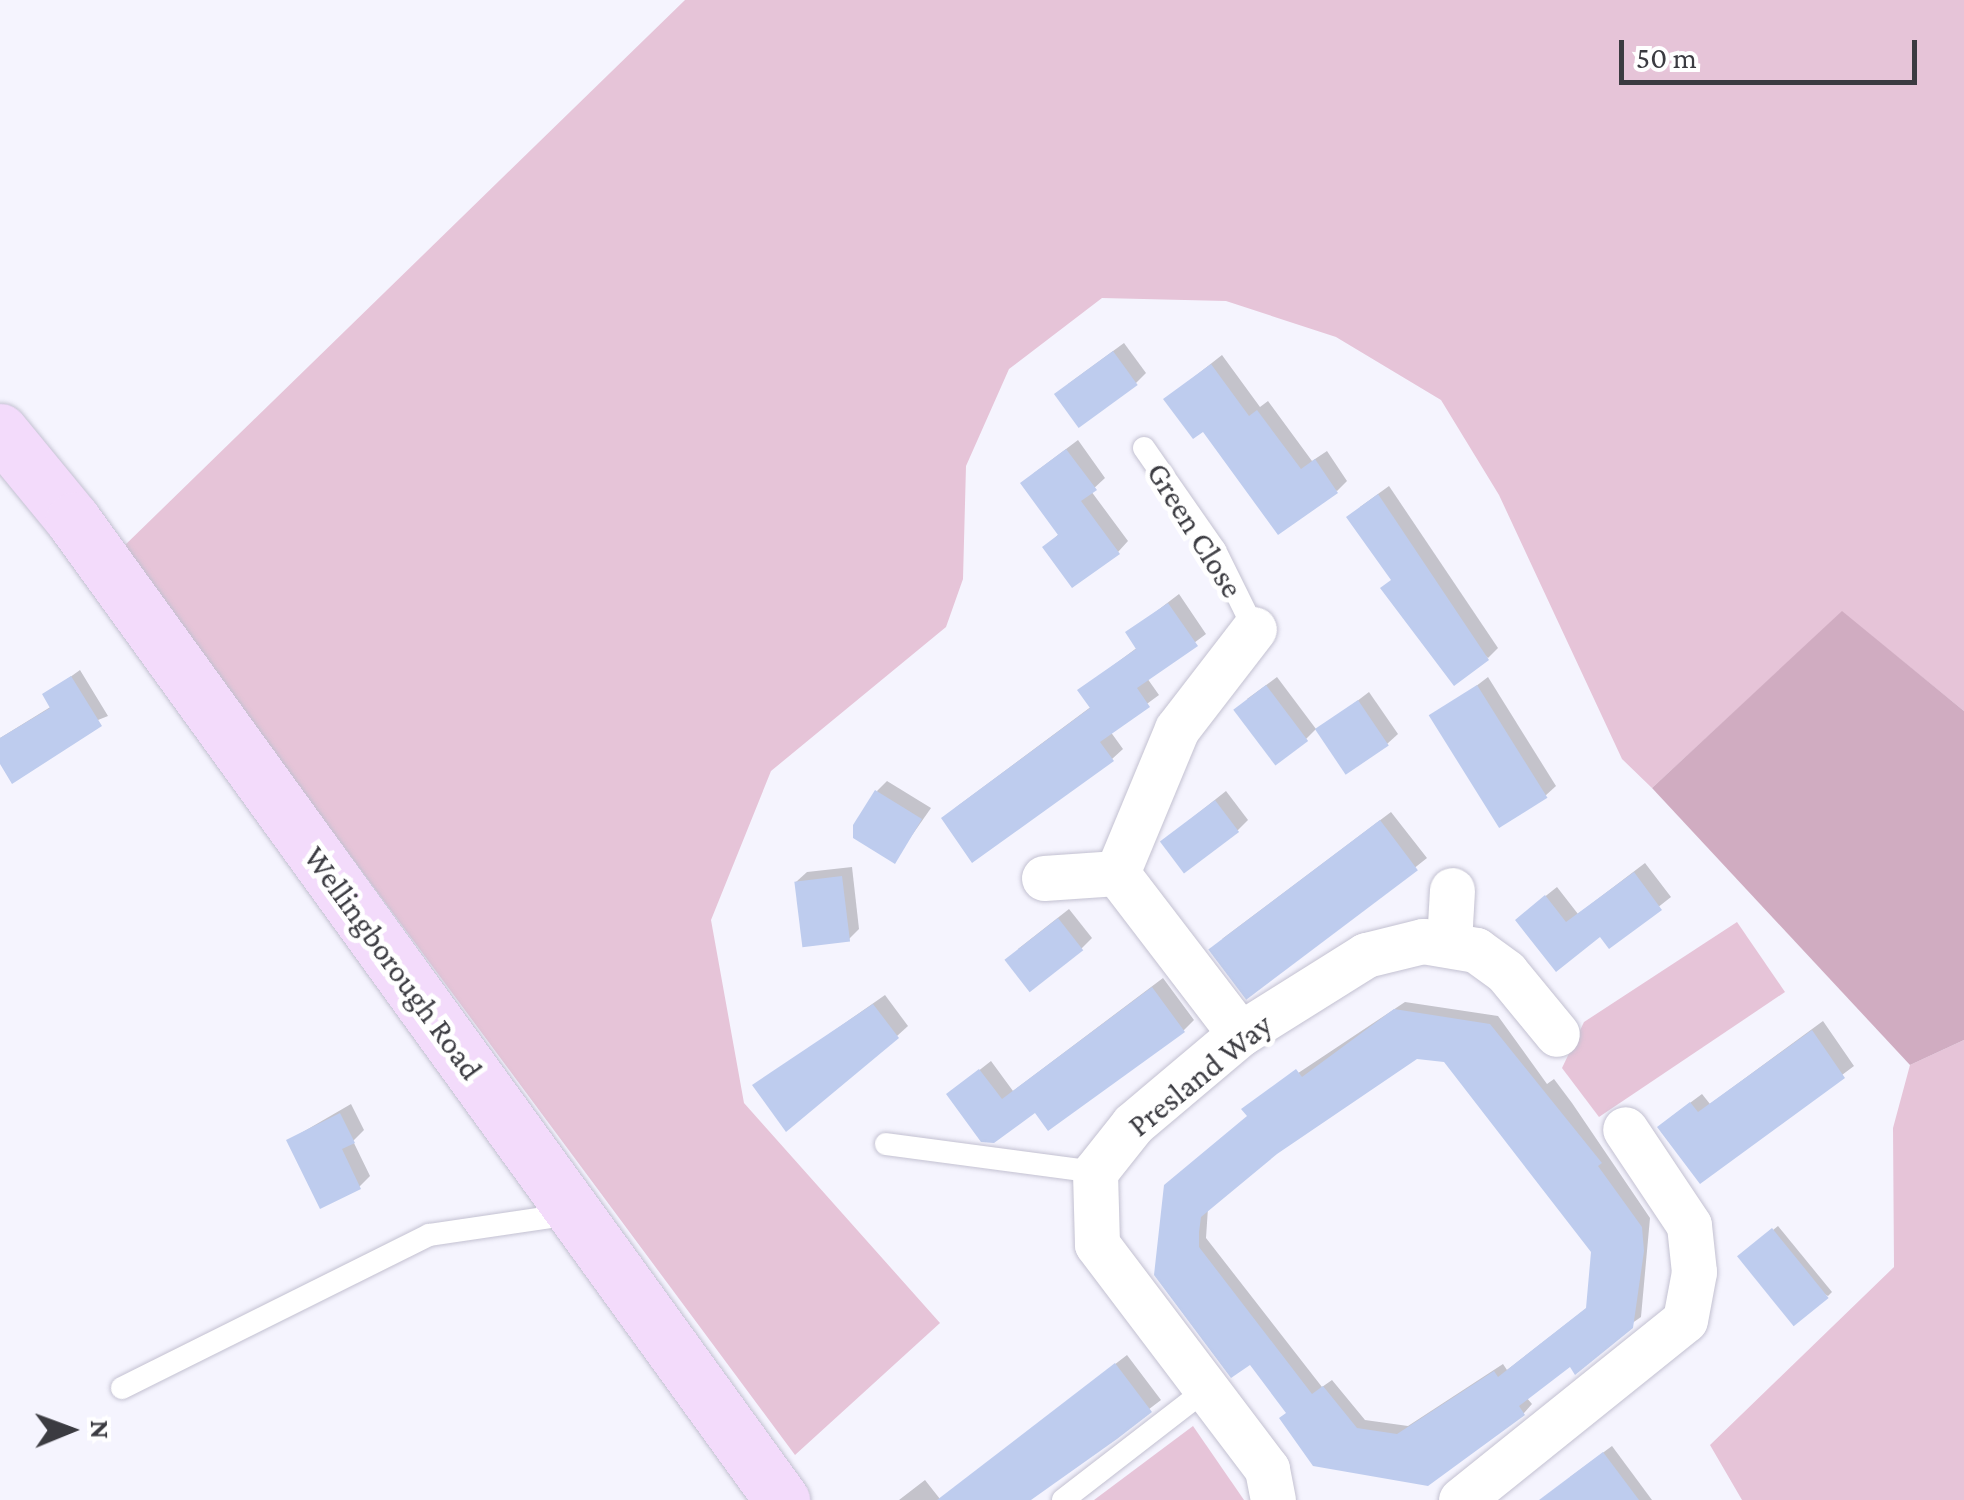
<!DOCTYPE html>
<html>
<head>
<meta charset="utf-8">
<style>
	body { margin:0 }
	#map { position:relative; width:1964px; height:1500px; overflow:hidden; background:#f5f4fe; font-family:"Crimson Pro",serif }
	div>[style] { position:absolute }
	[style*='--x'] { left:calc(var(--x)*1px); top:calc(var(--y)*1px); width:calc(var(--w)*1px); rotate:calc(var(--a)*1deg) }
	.green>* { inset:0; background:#e6c4d8 }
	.forest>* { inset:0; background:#d0acc1 }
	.shadow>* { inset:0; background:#0003 }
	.building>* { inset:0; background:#beccee; transform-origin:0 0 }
	.roads { filter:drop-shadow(0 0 2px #c3c1d1) drop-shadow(0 0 2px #c3c1d1) }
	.service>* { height:22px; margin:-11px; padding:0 11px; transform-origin:11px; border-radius:11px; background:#fff }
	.minor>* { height:45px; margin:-22.5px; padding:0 22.5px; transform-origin:22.5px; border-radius:22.5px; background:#fff }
	.secondary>* { height:55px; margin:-27.5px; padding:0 27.5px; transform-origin:27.5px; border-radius:27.5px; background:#f3dbfb }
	span { translate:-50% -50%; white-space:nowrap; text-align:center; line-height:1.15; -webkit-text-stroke:10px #fff; paint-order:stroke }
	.street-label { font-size:32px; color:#3b3b41 }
	.north { position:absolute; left:20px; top:1380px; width:100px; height:100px; -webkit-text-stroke:8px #fff; paint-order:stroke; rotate:89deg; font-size:28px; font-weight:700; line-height:40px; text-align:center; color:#3b3b41 }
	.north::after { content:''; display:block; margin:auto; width:35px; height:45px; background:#3b3b41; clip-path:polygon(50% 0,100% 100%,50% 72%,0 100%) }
	.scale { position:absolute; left:1619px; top:40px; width:298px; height:45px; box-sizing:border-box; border:5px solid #3b3b41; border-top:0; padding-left:12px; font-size:30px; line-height:35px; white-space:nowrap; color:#3b3b41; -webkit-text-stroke:8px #fff; paint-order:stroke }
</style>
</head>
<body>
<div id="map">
	<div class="green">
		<div style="clip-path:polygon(685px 0,1964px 0,1964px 711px,1842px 612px,1652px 788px,1622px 759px,1499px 495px,1441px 400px,1336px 337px,1226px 301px,1102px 298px,1009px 369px,966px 466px,963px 579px,946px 627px,771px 771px,711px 920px,744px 1103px,940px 1323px,795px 1455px,122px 548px)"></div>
		<div style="clip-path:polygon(1737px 922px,1785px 992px,1599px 1117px,1562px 1068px,1584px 1022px)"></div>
		<div style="clip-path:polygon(1964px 1040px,1964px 1500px,1742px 1500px,1710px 1445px,1894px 1267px,1893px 1128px,1910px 1065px)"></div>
		<div style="clip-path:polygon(1193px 1426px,1244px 1500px,1094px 1500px)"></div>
	</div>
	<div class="forest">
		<div style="clip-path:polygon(1842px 611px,1964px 711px,1964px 1040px,1910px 1065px,1652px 788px)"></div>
	</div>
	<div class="shadow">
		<div style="clip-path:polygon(1124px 343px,1146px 373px,1136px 383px,1068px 384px)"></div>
		<div style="clip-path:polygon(1222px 355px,1260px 407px,1268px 401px,1312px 461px,1327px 451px,1347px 481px,1337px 491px,1203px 429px,1166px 399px)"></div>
		<div style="clip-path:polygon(1078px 440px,1105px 478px,1091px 491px,1128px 541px,1118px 552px,1045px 547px,1060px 533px,1034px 473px)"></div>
		<div style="clip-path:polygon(1389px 486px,1498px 648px,1488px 658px,1393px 579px,1360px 507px)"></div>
		<div style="clip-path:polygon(1179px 594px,1206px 634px,1147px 678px,1159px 695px,1110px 731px,1123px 749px,1112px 759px,955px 808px,1092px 706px,1080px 690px,1138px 647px,1128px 633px)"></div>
		<div style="clip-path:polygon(80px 670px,108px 716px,0 759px,0 738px,52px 706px,45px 695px)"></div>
		<div style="clip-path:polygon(1277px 677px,1316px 729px,1306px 739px,1247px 699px)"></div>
		<div style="clip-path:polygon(1488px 677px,1556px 786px,1545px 796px,1434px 718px)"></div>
		<div style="clip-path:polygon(1369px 692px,1398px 734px,1387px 744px,1319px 730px)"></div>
		<div style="clip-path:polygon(887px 781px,931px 808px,894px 861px,877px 791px)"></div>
		<div style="clip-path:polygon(1226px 791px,1248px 820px,1238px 830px,1163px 841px)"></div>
		<div style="clip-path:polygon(1391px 812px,1427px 858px,1339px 928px,1335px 923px,1222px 939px)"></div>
		<div style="clip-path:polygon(1645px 863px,1671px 897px,1610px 945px,1601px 934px,1528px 910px,1557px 887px,1578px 914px)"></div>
		<div style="clip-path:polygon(852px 867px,859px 929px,849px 939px,796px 882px,807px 872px)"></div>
		<div style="clip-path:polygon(1069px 909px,1092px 938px,1081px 949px,1018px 949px)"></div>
		<div style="clip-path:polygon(1163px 978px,1194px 1020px,1184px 1030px,1036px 1109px,949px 1094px,991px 1061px,1013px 1091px)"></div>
		<div style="clip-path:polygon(885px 995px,908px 1026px,897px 1036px,755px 1086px)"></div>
		<div style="clip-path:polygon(evenodd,1405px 1002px,1498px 1016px,1547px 1084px,1554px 1079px,1572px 1103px,1650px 1218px,1641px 1317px,1526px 1397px,1532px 1404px,1524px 1413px,1427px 1483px,1289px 1412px,1250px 1361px,1156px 1275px,1250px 1116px,1244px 1109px,1405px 1002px,1417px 1057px,1445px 1060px,1594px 1251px,1588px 1307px,1507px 1370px,1503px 1364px,1408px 1426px,1365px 1420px,1332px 1380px,1322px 1387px,1206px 1238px,1208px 1208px,1275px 1152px,1417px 1057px)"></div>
		<div style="clip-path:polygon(1823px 1021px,1854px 1066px,1701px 1180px,1671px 1117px,1702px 1094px,1710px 1104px)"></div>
		<div style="clip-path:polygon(351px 1104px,364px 1130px,353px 1141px,370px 1176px,359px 1187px,289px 1140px)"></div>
		<div style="clip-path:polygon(1778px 1226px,1832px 1292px,1828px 1296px,1746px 1252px)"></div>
		<div style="clip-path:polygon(1127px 1355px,1161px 1400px,1030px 1500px,899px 1500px,925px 1480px,940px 1499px)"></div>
		<div style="clip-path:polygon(1612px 1446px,1652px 1500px,1575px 1500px,1570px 1477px)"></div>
	</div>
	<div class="building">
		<div style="left:1113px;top:351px;width:42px;height:73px;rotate:54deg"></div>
		<div style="clip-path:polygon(1211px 364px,1249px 416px,1257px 410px,1301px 469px,1315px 459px,1338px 493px,1278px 535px,1203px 432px,1193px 439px,1163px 399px)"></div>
		<div style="clip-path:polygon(1066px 449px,1097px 490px,1081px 501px,1120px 554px,1072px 588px,1042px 547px,1058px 535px,1020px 483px)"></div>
		<div style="clip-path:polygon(1378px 494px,1489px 660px,1454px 686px,1380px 588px,1391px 580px,1346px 517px)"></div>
		<div style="clip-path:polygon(1168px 603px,1198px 646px,1137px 688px,1150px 707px,1100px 742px,1114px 761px,972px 863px,941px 818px,1090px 708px,1077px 690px,1136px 649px,1125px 632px)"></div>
		<div style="clip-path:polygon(71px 676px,102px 726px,12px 784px,0 764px,0 738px,50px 708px,42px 694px)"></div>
		<div style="left:1266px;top:685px;width:70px;height:41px;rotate:53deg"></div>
		<div style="left:1477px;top:685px;width:133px;height:57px;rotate:58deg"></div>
		<div style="left:1358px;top:700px;width:55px;height:52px;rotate:56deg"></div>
		<div style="clip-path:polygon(875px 790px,922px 819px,895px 864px,853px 838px,853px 825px)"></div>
		<div style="left:1215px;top:800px;width:40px;height:69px;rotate:53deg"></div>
		<div style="left:1380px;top:820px;width:63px;height:215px;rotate:53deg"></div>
		<div style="clip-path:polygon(1634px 872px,1662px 910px,1609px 949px,1600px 937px,1556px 972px,1515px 920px,1545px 895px,1566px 922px)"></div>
		<div style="left:842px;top:876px;width:66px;height:48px;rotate:83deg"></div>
		<div style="left:1058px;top:918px;width:41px;height:68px;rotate:52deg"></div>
		<div style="clip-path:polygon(1152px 987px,1185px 1032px,1048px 1131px,1035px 1113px,994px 1143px,981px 1142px,946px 1094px,979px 1069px,1002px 1099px)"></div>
		<div style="clip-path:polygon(873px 1004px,899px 1038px,786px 1132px,752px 1085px)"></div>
		<div style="clip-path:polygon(evenodd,1394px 1009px,1490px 1024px,1602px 1163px,1598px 1166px,1642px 1227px,1644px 1251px,1633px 1328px,1575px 1375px,1570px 1367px,1519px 1406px,1525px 1415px,1428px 1486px,1313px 1466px,1279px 1418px,1286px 1413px,1250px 1365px,1231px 1378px,1154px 1275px,1164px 1185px,1247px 1116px,1241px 1109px,1296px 1069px,1302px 1077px,1394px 1009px,1417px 1059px,1444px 1062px,1591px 1252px,1586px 1308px,1498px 1377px,1494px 1371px,1397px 1434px,1357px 1428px,1323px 1386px,1312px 1394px,1199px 1247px,1199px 1232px,1201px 1217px,1277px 1154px,1417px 1059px)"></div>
		<div style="clip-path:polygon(1812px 1030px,1845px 1078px,1700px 1184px,1657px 1127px,1690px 1102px,1698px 1112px)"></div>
		<div style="clip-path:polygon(340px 1113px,355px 1143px,342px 1149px,361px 1189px,320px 1209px,286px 1140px)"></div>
		<div style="left:1772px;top:1228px;width:90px;height:45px;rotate:51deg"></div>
		<div style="clip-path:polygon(1115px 1363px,1152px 1412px,1117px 1439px,1031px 1500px,937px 1500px)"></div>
		<div style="clip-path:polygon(1603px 1452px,1639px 1500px,1539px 1500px)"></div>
	</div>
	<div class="roads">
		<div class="service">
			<div style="--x:1144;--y:448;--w:124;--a:55.2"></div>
			<div style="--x:1215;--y:550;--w:88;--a:63.7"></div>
			<div style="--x:886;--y:1144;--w:211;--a:7.6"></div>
			<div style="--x:122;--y:1388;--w:343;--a:-26.5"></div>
			<div style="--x:429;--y:1235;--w:144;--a:-8.4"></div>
			<div style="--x:1063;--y:1500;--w:178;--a:-37.7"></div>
		</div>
		<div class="minor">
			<div style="--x:1044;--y:878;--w:73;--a:-3.9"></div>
			<div style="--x:1449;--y:942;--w:52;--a:-86.7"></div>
			<div style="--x:1240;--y:1034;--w:203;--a:-127.4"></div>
			<div style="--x:1117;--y:873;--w:156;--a:-67.4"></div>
			<div style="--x:1177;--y:729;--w:126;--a:-52.4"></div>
			<div style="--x:1273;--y:1500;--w:32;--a:-101"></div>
			<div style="--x:1267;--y:1469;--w:282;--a:-127.1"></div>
			<div style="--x:1097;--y:1244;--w:72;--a:-91.6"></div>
			<div style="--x:1095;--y:1172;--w:61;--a:-51.6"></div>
			<div style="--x:1133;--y:1124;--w:140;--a:-40.1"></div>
			<div style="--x:1240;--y:1034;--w:149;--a:-32.1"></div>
			<div style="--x:1366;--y:955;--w:59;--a:-13.8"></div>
			<div style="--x:1423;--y:941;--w:54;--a:9.6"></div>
			<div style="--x:1476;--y:950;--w:37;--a:36"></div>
			<div style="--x:1506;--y:972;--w:80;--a:50.6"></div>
			<div style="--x:1461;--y:1500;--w:287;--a:-38.8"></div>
			<div style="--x:1685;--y:1320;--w:49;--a:-79.4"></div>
			<div style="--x:1694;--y:1272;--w:47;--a:-96.1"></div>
			<div style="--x:1689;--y:1225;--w:115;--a:-123.7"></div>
		</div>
		<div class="secondary">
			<div style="--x:0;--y:431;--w:115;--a:50.6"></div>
			<div style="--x:73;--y:520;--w:1210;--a:54.12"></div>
		</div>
	</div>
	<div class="street-label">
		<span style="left:1195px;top:530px;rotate:58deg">Green Close</span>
		<span style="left:393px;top:963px;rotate:54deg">Wellingborough Road</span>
		<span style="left:1200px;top:1075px;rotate:-39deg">Presland Way</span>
	</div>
	<div class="north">N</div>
	<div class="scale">50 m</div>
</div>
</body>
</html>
